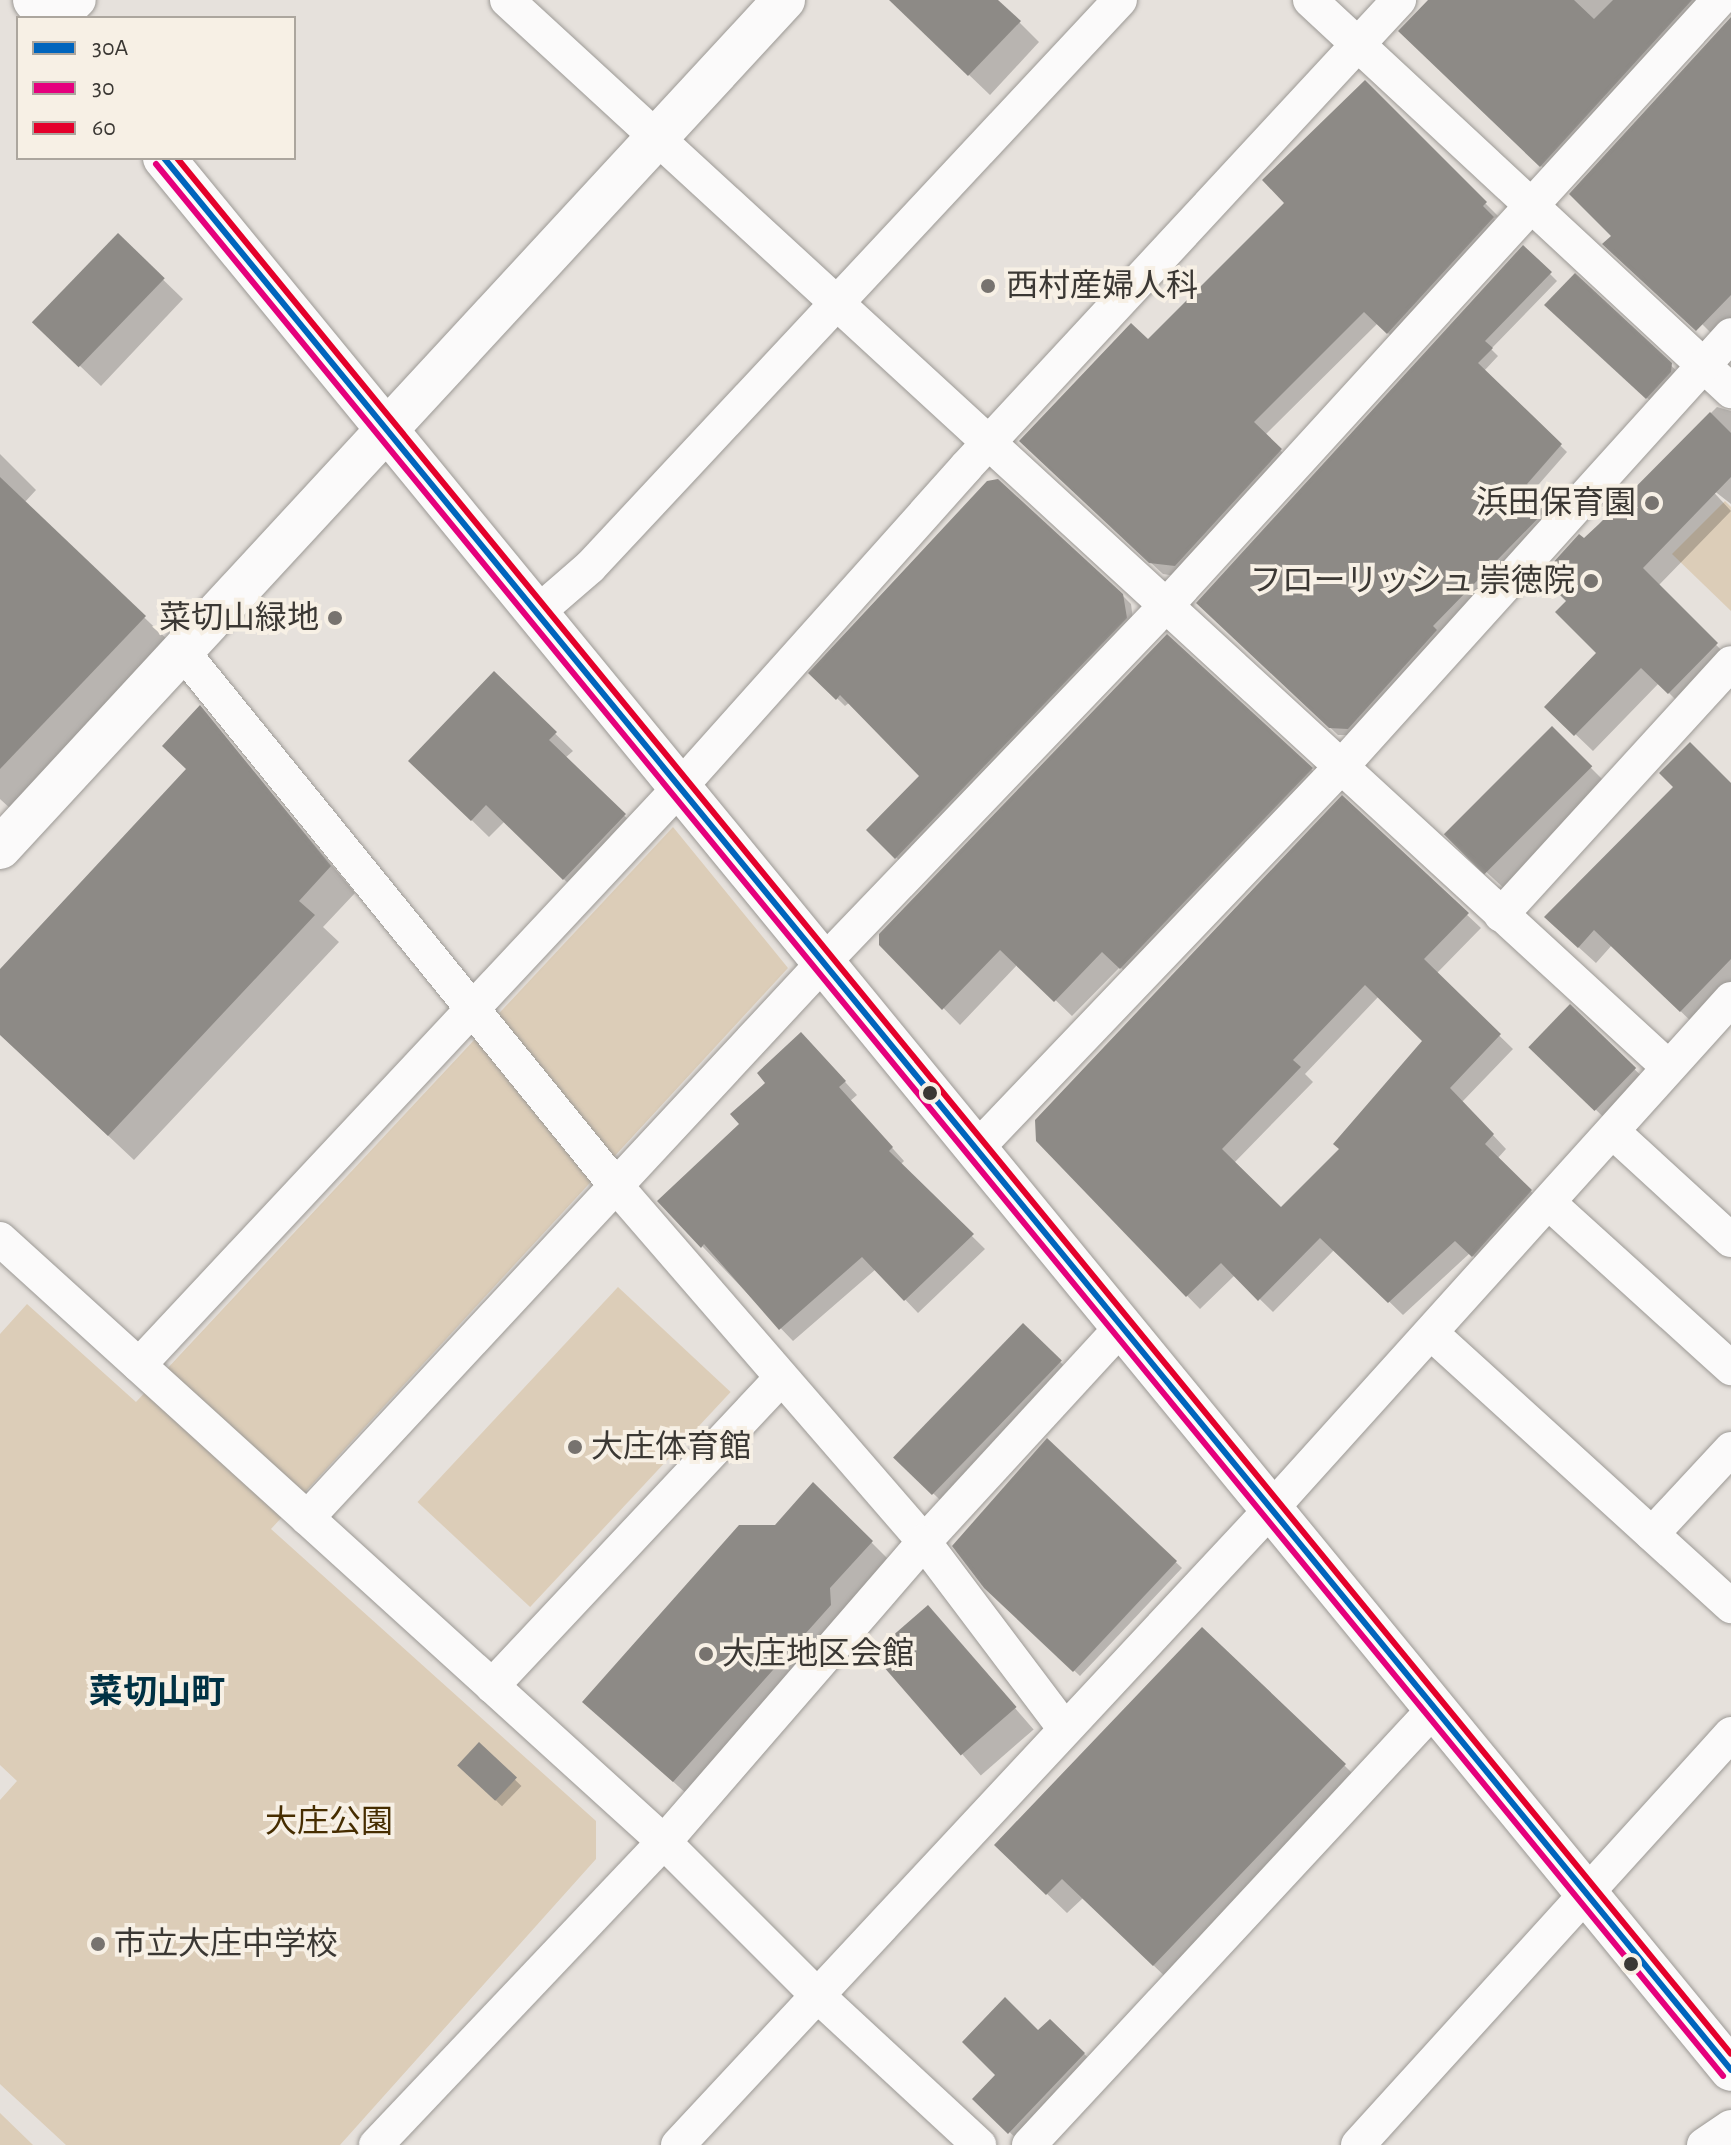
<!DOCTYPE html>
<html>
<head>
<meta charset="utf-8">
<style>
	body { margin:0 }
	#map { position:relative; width:1731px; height:2145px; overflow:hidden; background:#e6e1dc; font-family:"Alegreya Sans","Noto Sans JP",sans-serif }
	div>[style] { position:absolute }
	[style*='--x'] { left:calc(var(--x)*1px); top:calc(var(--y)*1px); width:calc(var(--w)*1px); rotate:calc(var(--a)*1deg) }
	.green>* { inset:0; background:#dccdb8; transform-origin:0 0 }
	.shadow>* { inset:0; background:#0003; transform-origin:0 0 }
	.building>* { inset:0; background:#8d8a86; transform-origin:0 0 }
	.roads { filter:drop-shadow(0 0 2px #9c9995) drop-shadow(0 0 2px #9c9995) }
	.minor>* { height:34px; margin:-17px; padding:0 17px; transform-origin:17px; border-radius:17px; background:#fbfafa }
	.tertiary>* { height:42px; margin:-21px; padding:0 21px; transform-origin:21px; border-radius:21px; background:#fbfafa }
	.bus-1>* { height:6px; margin:-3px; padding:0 3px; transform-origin:3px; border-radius:3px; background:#0065bd }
	.bus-2>* { height:6px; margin:-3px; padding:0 3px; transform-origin:3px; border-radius:3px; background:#e5007d }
	.bus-3>* { height:6px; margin:-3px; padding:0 3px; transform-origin:3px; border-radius:3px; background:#e4002b }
	.dots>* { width:22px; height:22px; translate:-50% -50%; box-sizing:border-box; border:4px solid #f7f0e5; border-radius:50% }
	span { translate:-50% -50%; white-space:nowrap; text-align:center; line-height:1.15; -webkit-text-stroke:8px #f7f0e5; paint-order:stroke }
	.poi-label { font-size:32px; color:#3b3834 }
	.left { translate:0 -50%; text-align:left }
	.right { translate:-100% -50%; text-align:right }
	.park-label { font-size:32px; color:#462d00 }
	.neighbourhood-label { font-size:34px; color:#003144; font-weight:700 }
	.legend { position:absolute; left:16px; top:16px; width:280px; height:144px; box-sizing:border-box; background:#f7f0e5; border:2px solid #aca69e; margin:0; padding:10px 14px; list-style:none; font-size:24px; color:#3b3834 }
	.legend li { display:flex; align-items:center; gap:16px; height:40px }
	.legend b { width:40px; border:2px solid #aca69e }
</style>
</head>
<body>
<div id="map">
	<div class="green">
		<div style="clip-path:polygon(1725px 501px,1731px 507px,1731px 611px,1672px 554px)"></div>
		<div style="clip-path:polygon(673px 827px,788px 968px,271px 1529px,596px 1821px,596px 1859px,340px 2145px,66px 2145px,0 2084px,0 1800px,17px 1781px,0 1765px,0 1334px,27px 1304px,136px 1402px)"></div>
		<div style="left:618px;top:1287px;width:154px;height:294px;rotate:43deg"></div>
		<div style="clip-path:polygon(0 2113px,33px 2145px,0 2145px)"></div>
	</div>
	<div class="shadow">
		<div style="clip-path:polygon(891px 0,997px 0,1039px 42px,990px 95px)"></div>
		<div style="clip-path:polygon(1429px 0,1731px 0,1558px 182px,1417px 48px)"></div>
		<div style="clip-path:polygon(1731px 19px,1731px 342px,1725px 347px,1614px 236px)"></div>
		<div style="clip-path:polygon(1365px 83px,1498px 216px,1494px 219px,1505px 230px,1400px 345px,1378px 323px,1265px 435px,1293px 463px,1188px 578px,1163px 574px,1022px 443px,1148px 342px,1287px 203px)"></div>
		<div style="clip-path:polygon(118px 236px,183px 299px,101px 386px,55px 342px)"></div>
		<div style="clip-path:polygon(1523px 247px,1557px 281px,1491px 349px,1498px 356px,1484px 371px,1567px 452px,1532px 492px,1555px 514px,1355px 735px,1338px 735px,1199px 603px)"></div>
		<div style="left:1575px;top:276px;width:140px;height:40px;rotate:43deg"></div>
		<div style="clip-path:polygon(1717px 407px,1731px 411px,1731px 504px,1708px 486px,1731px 511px,1658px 586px,1731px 660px,1686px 710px,1659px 683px,1593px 751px,1547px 707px,1599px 653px,1569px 601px,1583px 541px)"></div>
		<div style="clip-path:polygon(0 454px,36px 490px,24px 503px,171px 643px,12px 810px,0 799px)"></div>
		<div style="clip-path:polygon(1122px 595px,1131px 604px,1134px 627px,905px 866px,868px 830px,922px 776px,850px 702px,845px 706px,811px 673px)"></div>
		<div style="clip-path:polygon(494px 674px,573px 751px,565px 758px,642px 833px,581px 896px,505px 821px,489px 837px,411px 761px)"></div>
		<div style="clip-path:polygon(200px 708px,355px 893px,323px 927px,339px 942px,134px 1160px,0 1034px,0 971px,188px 770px)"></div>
		<div style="clip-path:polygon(1552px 729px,1611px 788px,1508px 892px,1468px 855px)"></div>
		<div style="clip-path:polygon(1311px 769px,1328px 785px,1138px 984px,1120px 967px,1072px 1016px,1018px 964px,960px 1025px,881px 944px)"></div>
		<div style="clip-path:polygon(1731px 786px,1731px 993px,1698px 1028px,1612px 945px,1596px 963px,1564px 934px)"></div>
		<div style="clip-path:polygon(evenodd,1342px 798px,1481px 928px,1436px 974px,1513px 1049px,1462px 1102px,1506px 1149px,1497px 1159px,1544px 1204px,1486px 1268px,1470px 1253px,1403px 1315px,1335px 1249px,1273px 1312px,1235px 1275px,1200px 1309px,1038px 1141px,1342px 798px,1379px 996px,1425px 1042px,1341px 1149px,1281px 1209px,1234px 1163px,1313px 1082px,1305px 1074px,1379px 996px)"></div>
		<div style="left:1570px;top:1007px;width:108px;height:56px;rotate:44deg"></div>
		<div style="clip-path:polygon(814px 1048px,857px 1095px,850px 1101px,904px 1161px,900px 1165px,985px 1249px,918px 1313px,876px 1269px,793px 1341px,702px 1246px,742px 1125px)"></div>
		<div style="clip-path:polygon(1023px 1326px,1081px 1382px,958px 1517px,917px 1478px)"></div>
		<div style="clip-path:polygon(1047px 1441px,1182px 1568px,1080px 1676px,986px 1587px)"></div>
		<div style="clip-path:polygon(814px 1485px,896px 1567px,699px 1805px,585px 1702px,776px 1527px)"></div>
		<div style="left:928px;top:1608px;width:161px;height:70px;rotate:49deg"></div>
		<div style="left:479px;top:1745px;width:59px;height:28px;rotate:44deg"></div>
		<div style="clip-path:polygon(1344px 1765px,1364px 1785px,1174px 1985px,1083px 1898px,1067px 1913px,1017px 1865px)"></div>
		<div style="left:1050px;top:2021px;width:66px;height:108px;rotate:44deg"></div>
	</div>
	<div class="building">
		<div style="clip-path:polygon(889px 0,998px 0,1021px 21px,968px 76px)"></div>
		<div style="clip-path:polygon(1428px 0,1574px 0,1594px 19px,1613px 0,1692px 0,1540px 167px,1398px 31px)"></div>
		<div style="clip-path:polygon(1731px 17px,1731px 295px,1696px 331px,1602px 244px,1611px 236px,1569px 194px)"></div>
		<div style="clip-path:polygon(1365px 80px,1487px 202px,1483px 206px,1494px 217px,1387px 334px,1364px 312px,1254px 422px,1282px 449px,1175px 566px,1149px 563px,1019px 441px,1131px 323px,1148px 339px,1284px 203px,1262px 180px)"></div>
		<div style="left:118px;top:233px;width:65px;height:124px;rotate:44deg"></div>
		<div style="clip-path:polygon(1523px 245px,1552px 272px,1485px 341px,1493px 348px,1478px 363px,1562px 444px,1527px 484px,1550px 506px,1433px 626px,1437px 630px,1348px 729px,1329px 728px,1196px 603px)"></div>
		<div style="clip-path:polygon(1575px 273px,1672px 363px,1671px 372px,1646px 399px,1544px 305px)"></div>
		<div style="clip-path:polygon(1710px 412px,1731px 433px,1731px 477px,1643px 568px,1718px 643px,1668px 694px,1641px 668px,1574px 736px,1544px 707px,1596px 653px,1555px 612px,1566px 601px,1541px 576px,1579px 534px,1584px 538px,1599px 524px)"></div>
		<div style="clip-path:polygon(0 477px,146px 616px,0 769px)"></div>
		<div style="clip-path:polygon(998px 479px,1123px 594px,1127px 618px,895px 859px,866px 830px,919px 776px,840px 695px,836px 700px,808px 673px,987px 481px)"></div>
		<div style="clip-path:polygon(1167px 634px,1313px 768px,1120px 969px,1102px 952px,1054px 1002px,1000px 950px,942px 1010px,879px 945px,879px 934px)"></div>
		<div style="clip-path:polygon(494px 671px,557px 732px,549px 740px,626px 814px,563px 880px,486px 805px,471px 821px,408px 761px)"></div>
		<div style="clip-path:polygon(200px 705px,331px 866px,299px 901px,315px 915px,108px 1136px,0 1035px,0 969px,186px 769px,162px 746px)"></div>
		<div style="left:1552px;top:726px;width:57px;height:153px;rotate:45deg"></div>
		<div style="clip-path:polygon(1690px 742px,1731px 783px,1731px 959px,1680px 1012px,1594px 930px,1578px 948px,1544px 917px,1673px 787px,1659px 773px)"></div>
		<div style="clip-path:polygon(evenodd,1342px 795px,1469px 913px,1424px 959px,1501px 1034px,1450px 1088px,1494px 1134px,1485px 1144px,1532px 1190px,1472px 1257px,1455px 1241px,1388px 1303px,1320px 1238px,1258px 1301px,1221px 1263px,1186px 1297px,1036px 1141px,1035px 1120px,1342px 795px,1365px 985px,1422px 1041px,1333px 1144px,1339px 1149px,1281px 1207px,1222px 1149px,1301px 1067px,1293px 1060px,1365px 985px)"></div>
		<div style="left:1570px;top:1004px;width:92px;height:60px;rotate:44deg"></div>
		<div style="clip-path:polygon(801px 1032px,846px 1081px,839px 1087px,893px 1147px,889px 1151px,974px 1234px,904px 1301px,862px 1257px,779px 1330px,704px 1244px,701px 1248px,657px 1201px,739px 1124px,730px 1114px,765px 1083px,757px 1073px)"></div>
		<div style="left:1023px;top:1323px;width:54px;height:187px;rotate:44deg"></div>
		<div style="clip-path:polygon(1047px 1438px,1177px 1561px,1073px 1672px,984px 1588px,952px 1546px)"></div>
		<div style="clip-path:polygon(813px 1482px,873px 1541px,830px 1588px,831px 1605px,673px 1782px,582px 1702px,739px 1525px,775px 1525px)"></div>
		<div style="left:928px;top:1605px;width:135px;height:74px;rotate:49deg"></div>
		<div style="clip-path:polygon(1202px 1627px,1346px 1764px,1153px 1966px,1062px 1879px,1046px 1895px,994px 1845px)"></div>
		<div style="left:479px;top:1742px;width:52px;height:32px;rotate:43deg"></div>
		<div style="clip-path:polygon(1005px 1997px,1038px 2030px,1050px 2019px,1085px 2053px,1008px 2134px,972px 2099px,995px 2075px,962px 2042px)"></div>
	</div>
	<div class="roads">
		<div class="minor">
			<div style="--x:507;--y:0;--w:1577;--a:42.58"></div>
			<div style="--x:1310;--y:0;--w:575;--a:42.88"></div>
			<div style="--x:61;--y:18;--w:25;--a:-45"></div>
			<div style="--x:538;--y:612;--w:69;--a:-40.9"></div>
			<div style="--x:590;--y:567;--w:776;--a:-46.93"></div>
			<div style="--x:182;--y:651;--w:690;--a:50.94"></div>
			<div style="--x:617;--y:1187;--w:469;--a:49.1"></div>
			<div style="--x:924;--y:1542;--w:292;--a:-47.4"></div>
			<div style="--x:1501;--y:915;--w:341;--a:-47.6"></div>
			<div style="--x:1613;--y:1132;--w:160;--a:42.5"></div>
			<div style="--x:976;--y:1149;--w:527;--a:-46.31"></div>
			<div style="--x:1340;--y:768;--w:583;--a:-47.92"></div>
			<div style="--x:1549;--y:1203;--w:246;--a:42.2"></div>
			<div style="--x:0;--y:1239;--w:897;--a:42.24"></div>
			<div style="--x:664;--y:1842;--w:216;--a:45"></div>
			<div style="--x:817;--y:1995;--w:221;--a:42.8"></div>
			<div style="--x:1431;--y:1333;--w:406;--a:42.3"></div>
			<div style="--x:139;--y:1365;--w:793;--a:-46.89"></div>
			<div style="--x:681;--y:786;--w:428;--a:-48.2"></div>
			<div style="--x:966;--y:467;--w:637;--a:-47.16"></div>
			<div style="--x:307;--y:1518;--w:759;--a:-47.08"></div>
			<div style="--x:824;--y:962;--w:492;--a:-46.2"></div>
			<div style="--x:1165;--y:607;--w:822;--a:-47.61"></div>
			<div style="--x:1652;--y:1534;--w:116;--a:-47.1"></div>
			<div style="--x:492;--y:1686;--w:420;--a:-46.8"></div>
			<div style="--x:376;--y:2145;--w:418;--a:-46.5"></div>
			<div style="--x:664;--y:1842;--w:397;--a:-49.1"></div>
			<div style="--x:924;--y:1542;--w:234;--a:53"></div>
			<div style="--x:678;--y:2145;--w:870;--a:-47"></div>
			<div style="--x:1271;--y:1509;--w:687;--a:-47.95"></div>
			<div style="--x:1029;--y:2145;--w:596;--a:-47.11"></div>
			<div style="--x:1358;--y:2145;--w:555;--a:-47.77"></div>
			<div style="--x:1704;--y:2145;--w:32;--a:-34"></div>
		</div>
		<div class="tertiary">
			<div style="--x:34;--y:0;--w:23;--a:50"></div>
			<div style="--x:164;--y:158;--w:2472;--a:50.66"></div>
			<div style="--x:0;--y:848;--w:1155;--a:-47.25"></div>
		</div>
	</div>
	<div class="bus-1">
		<div style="--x:164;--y:158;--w:2472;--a:50.66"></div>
	</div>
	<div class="bus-2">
		<div style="--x:156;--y:164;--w:2472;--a:50.66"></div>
	</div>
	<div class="bus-3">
		<div style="--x:177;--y:158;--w:2451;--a:50.66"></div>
	</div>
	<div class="dots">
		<div style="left:988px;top:286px;background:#77736f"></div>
		<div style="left:1652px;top:503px;background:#77736f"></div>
		<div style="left:1591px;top:581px;background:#77736f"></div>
		<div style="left:335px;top:618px;background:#77736f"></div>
		<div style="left:930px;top:1093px;background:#3b3834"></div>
		<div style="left:575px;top:1447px;background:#77736f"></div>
		<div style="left:706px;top:1654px;background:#77736f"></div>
		<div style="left:98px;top:1944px;background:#77736f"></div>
		<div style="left:1631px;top:1964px;background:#3b3834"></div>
	</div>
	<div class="poi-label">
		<span class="left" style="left:1006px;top:286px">西村産婦人科</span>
		<span class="right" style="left:1636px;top:503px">浜田保育園</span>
		<span class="right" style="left:1575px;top:581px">フローリッシュ 崇徳院</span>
		<span class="right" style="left:319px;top:618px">菜切山緑地</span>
		<span class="left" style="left:591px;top:1447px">大庄体育館</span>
		<span class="left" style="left:722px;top:1654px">大庄地区会館</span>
		<span class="left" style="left:114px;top:1944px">市立大庄中学校</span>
	</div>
	<div class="park-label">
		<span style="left:329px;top:1822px">大庄公園</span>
	</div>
	<div class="neighbourhood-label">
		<span style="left:157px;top:1694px">菜切山町</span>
	</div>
	<ul class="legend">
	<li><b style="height:10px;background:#0065bd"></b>30A</li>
	<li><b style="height:10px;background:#e5007d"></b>30</li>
	<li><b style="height:10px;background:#e4002b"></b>60</li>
	</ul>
</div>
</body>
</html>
